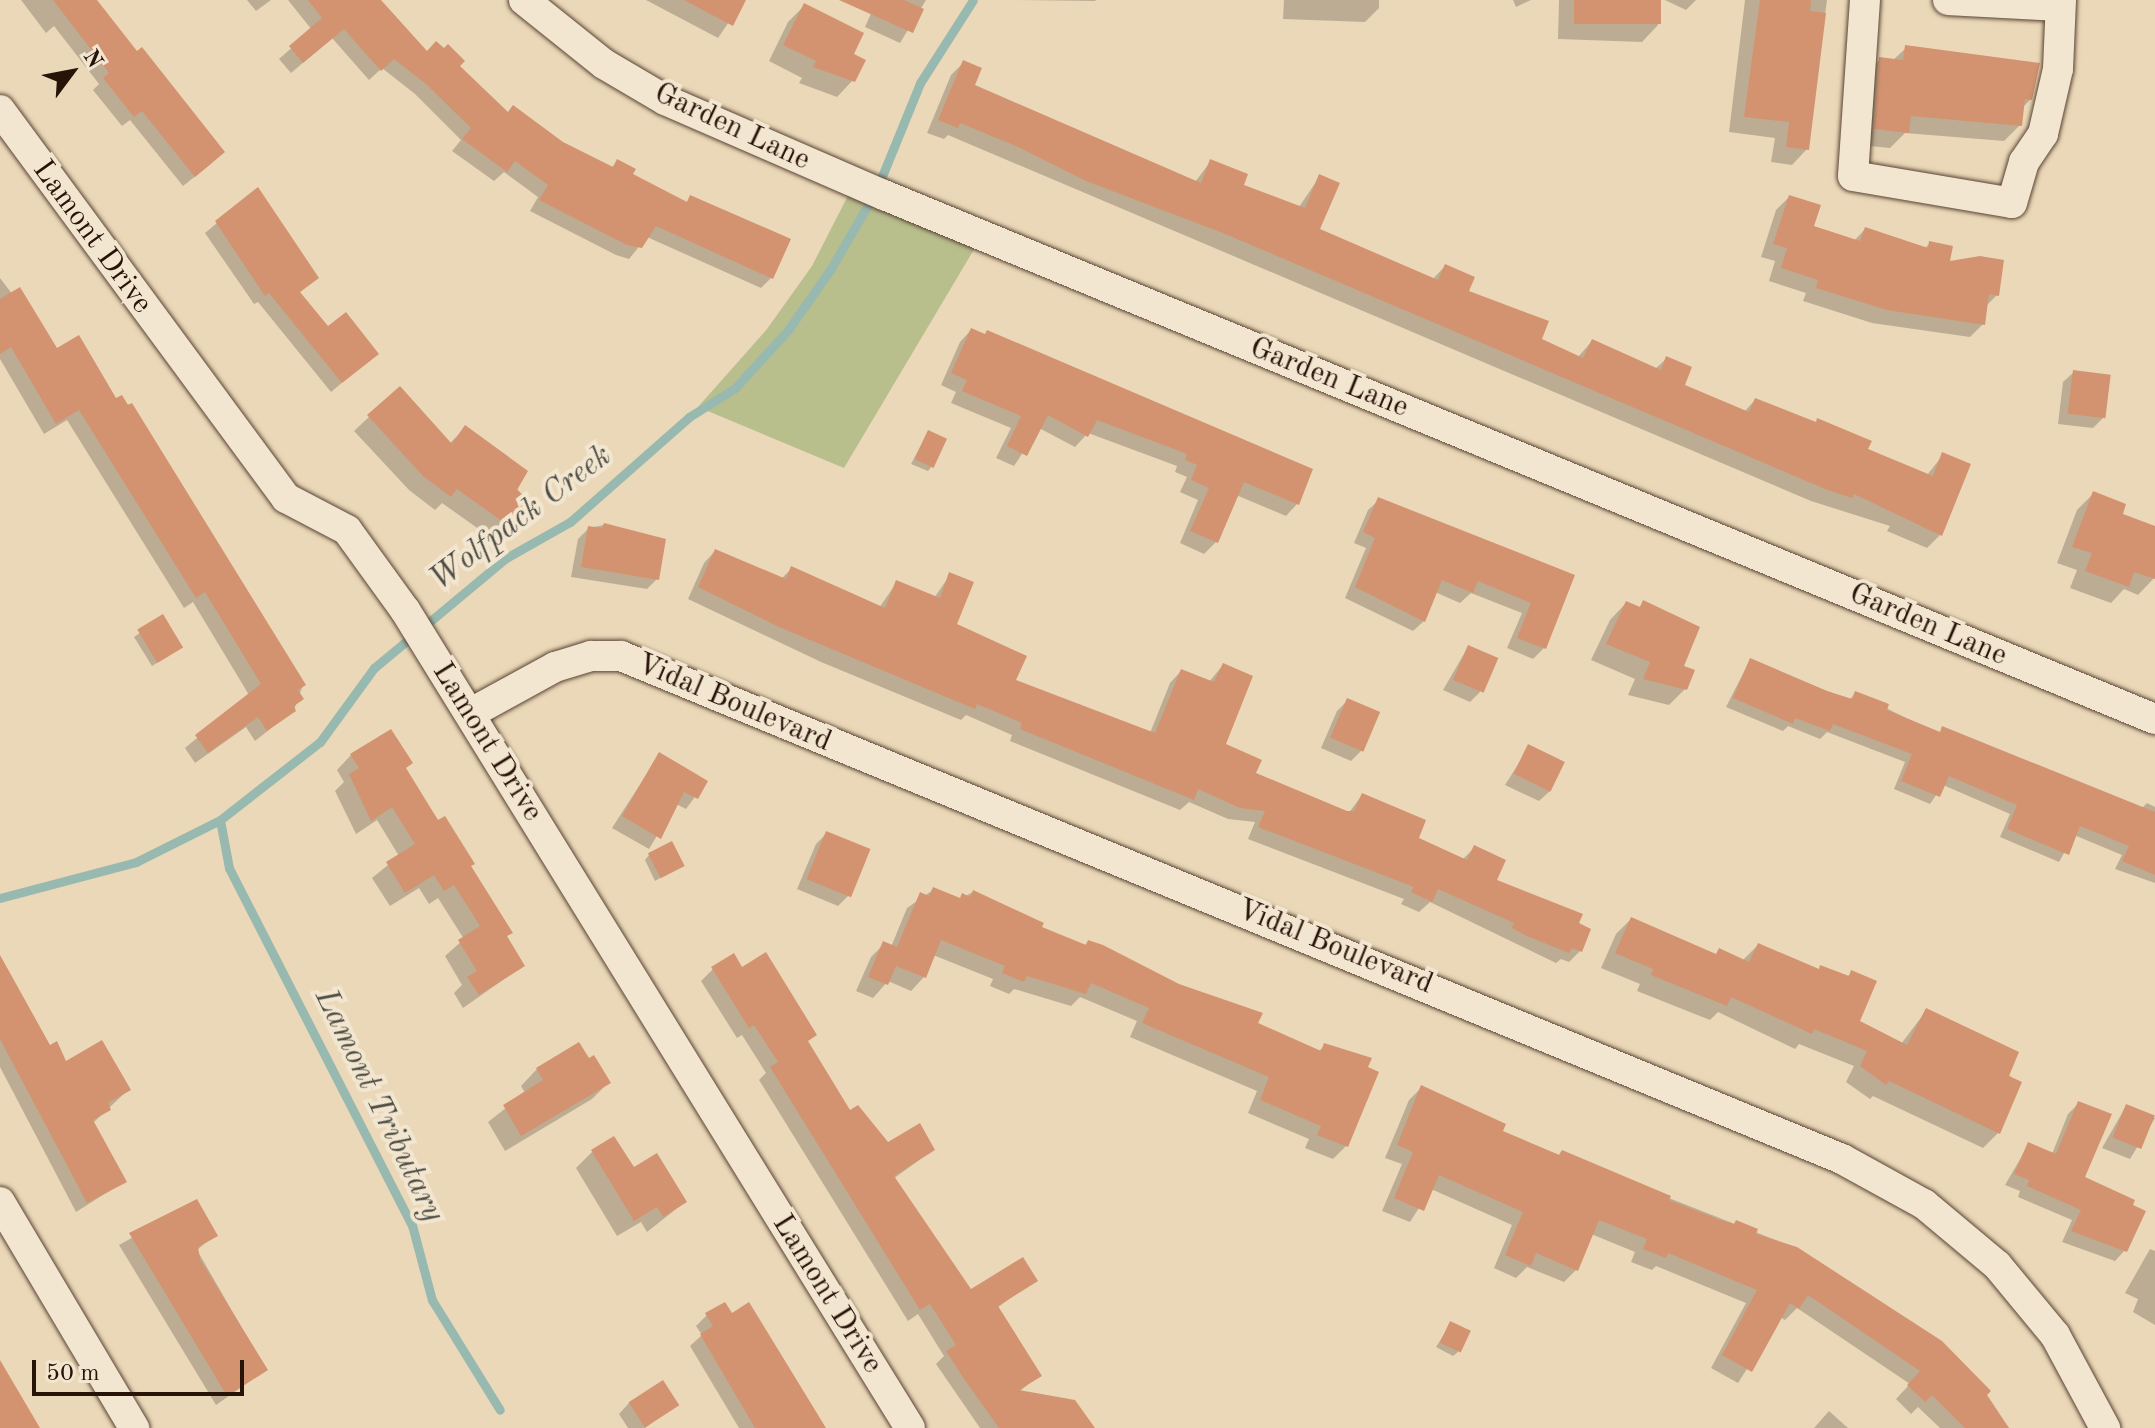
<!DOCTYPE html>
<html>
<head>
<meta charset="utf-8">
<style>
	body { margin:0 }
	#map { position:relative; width:2155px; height:1428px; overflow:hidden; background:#ebd8b8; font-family:"Old Standard TT",serif }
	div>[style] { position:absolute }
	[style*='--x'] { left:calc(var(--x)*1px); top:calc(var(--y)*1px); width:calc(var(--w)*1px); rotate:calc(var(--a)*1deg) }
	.green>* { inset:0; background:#b9be8d }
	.shadow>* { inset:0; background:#0003 }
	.stream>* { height:9px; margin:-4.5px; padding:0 4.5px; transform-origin:4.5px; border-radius:4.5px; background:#98b9b0 }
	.building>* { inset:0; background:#d39370; transform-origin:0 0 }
	.roads { filter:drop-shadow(0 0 2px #594434) drop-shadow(0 0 2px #594434) }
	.minor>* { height:30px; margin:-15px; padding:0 15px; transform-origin:15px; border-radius:15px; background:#f2e6d1 }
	span { translate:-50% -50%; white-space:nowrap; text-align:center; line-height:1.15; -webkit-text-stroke:8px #f2e6d1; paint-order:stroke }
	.street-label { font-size:30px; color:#281308 }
	.water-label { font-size:32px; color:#4f4d43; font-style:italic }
	.north { position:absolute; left:32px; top:32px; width:80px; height:80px; -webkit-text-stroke:6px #f2e6d1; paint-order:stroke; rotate:58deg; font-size:22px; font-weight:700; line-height:32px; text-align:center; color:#281308 }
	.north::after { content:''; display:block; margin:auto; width:28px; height:36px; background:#281308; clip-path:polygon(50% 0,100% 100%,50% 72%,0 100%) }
	.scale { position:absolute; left:32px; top:1360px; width:212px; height:36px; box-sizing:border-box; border:4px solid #281308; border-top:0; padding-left:10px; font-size:24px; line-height:28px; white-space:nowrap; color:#281308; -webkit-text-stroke:6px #f2e6d1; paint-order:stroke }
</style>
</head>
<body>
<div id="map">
	<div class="green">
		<div style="clip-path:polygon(856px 180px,982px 236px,844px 468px,698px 407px,767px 329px,812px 266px)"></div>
	</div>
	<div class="shadow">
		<div style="clip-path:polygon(21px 0,93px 0,212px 163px,183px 186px,130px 120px,122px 126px,93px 90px,99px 84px,54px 26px,46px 33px)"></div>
		<div style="clip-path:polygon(247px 0,271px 0,256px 11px)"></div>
		<div style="clip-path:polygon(288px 0,379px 0,426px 54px,457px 67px,507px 114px,611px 168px,617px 162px,631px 175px,685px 203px,691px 198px,772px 277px,761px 288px,647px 237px,629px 259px,616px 255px,530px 211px,538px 197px,504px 172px,494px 181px,452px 151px,461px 140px,415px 94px,382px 68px,369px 80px,332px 38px,291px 73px,279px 59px,312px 30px)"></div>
		<div style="clip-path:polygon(646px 0,744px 0,718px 38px)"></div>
		<div style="clip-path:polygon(877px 0,926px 0,900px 43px,865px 27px)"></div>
		<div style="clip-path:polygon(1010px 0,1096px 0,1095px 1px)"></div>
		<div style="clip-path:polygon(1284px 0,1379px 0,1379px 8px,1365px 22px,1283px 19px)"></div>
		<div style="clip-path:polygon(1513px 0,1531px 0,1516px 7px)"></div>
		<div style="clip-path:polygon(1559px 0,1659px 0,1658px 25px,1642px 42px,1558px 39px)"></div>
		<div style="clip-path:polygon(1665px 0,1696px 0,1686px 10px)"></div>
		<div style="clip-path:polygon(1745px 0,1827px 0,1807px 149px,1792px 165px,1771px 162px,1775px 138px,1729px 132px)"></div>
		<div style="clip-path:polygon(805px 5px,853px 80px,837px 97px,799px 83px,802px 78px,769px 61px,788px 22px)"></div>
		<div style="clip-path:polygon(1906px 48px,2031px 99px,2022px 108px,2020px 125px,2004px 141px,1905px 133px,1890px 148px,1859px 145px,1864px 76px,1880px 59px,1892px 61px)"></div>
		<div style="clip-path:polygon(964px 62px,973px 86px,1195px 182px,1211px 161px,1241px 186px,1299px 207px,1320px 176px,1318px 230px,1432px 280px,1445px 266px,1466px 292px,1539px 340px,1578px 357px,1592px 341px,1655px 369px,1666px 359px,1682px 386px,1744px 412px,1755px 400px,1927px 475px,1943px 455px,1940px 535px,1927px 548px,1887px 531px,1890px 526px,1811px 501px,948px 135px,944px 139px,927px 133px,951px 75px)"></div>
		<div style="clip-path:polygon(257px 190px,317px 277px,299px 293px,327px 329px,376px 354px,331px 392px,258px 302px,254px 304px,205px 233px)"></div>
		<div style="clip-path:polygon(1789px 197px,1812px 228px,1854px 241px,1865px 229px,1924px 249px,1930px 243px,1947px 263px,1997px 295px,1985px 307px,1983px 324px,1970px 337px,1872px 323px,1803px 301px,1806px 293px,1769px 281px,1775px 261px,1761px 257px,1776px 210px)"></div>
		<div style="clip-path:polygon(0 278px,56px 351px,115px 401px,131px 405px,303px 685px,294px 710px,255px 741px,246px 727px,195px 763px,185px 748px,249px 695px,193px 602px,184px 608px,67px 420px,44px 434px,0 359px)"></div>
		<div style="clip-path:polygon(971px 330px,1297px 504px,1286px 516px,1236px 495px,1216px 542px,1204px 554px,1180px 543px,1198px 500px,1180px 492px,1187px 477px,1175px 472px,1177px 466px,1088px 433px,1075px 447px,1039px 428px,1014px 466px,996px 458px,1011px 428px,951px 403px,956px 392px,941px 385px,960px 342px)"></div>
		<div style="clip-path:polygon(2074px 372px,2103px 418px,2093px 428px,2058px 424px,2063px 382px)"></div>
		<div style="clip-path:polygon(369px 417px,449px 444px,465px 428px,530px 504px,490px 537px,442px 503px,435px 510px,409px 490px,354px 431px)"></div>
		<div style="clip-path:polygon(928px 432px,932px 466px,928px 471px,911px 464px)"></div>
		<div style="clip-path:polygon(2093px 494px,2121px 515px,2155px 528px,2155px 577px,2138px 595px,2124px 589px,2111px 603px,2070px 588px,2077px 570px,2057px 563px,2077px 510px)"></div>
		<div style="clip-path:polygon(1379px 500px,1572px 576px,1544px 648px,1533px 659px,1507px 648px,1522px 613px,1471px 593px,1460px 603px,1435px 592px,1424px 621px,1413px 631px,1345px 598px,1366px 548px,1354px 543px,1368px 510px)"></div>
		<div style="clip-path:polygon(604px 525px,657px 579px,647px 589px,571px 577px,578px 539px,589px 528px)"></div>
		<div style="clip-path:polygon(715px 551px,781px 579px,792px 568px,879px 608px,897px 582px,934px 598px,950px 575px,954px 624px,1013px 681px,1150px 733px,1170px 683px,1181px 671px,1209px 682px,1223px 665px,1223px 745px,1253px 774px,1348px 814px,1362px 795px,1416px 839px,1462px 860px,1474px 848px,1494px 881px,1577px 924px,1580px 951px,1569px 962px,1561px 959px,1556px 963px,1430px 902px,1419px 912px,1401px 904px,1404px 899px,1248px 839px,1255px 822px,1228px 819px,1189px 802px,1180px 810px,1010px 741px,1012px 735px,966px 715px,961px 720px,821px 662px,688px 599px,704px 563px)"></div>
		<div style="clip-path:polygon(1626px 603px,1638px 608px,1644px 603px,1682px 667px,1685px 689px,1669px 705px,1628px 695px,1635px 679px,1591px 660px,1610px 620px)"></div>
		<div style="clip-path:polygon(162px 617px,176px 651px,152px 666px,134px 637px)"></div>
		<div style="clip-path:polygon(1468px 647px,1480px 692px,1470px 702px,1443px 690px)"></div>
		<div style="clip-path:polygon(1750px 660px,1849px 700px,1856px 693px,1938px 734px,1943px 729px,2141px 809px,2147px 803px,2155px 807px,2155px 883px,2115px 869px,2122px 855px,2074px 835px,2059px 862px,2000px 837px,2010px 814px,1943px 785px,1930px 804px,1894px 789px,1905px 762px,1827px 732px,1820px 739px,1788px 726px,1783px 731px,1726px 707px)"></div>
		<div style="clip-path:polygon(1347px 701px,1362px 750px,1351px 761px,1321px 748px,1337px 711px)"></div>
		<div style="clip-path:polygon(1529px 747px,1550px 791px,1539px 801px,1505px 785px)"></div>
		<div style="clip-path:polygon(351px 755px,404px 769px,469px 867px,523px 966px,463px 1008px,454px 993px,462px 985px,445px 956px,464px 939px,438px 898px,429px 904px,419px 888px,390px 906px,372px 878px,399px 856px,377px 820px,356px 834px,335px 791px,344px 782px,337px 770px)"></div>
		<div style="clip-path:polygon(659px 755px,706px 782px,686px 809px,676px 804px,649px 849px,612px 828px)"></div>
		<div style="clip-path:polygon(827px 833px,849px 895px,838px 906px,797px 889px,816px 844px)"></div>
		<div style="clip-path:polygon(649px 855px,683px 865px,655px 881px,645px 860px)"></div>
		<div style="clip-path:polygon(933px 890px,958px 900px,973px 892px,1040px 928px,1084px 946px,1088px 942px,1318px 1052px,1325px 1045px,1346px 1146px,1333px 1159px,1305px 1148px,1309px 1139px,1248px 1113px,1257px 1091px,1130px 1037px,1137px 1021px,1080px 997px,1071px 1006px,1014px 989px,1009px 994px,990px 986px,993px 979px,933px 955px,924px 977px,911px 991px,888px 981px,873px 998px,856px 991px,871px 957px,884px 944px,891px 947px,907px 908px)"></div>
		<div style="clip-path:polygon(1631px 919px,1715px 956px,1742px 961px,1758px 945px,1818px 971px,1846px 978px,1852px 972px,1858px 1022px,1901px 1044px,1926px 1011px,2019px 1083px,1998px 1133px,1983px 1148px,1873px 1096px,1870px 1099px,1846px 1082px,1854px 1066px,1799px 1044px,1795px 1049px,1718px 1012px,1710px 1020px,1637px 991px,1640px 984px,1601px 968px,1616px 934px)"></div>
		<div style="clip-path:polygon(0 959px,49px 1048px,66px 1064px,128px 1090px,93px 1123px,125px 1181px,76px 1212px,0 1067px)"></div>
		<div style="clip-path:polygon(713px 969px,742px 970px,807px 1042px,850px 1113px,887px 1145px,933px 1150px,893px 1179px,970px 1291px,1035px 1280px,997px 1308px,1039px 1375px,1019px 1392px,1092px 1428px,980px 1428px,936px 1364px,944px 1356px,918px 1314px,908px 1321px,759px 1080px,766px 1073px,742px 1035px,737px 1038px,701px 981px)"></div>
		<div style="clip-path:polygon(537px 1069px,608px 1083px,592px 1099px,505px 1151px,488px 1122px,525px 1093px,521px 1086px)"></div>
		<div style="clip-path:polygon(1422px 1087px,1501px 1132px,1796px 1248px,1941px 1343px,2009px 1428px,1940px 1428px,1918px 1407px,1911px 1414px,1896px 1399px,1910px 1384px,1797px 1308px,1785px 1320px,1780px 1317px,1738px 1383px,1711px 1368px,1746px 1303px,1656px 1266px,1652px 1270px,1631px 1262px,1635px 1252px,1591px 1234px,1577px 1269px,1564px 1282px,1527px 1267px,1516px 1278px,1494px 1268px,1512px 1225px,1431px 1189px,1410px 1222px,1382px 1211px,1402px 1164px,1385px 1158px,1409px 1100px)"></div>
		<div style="clip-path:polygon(2079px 1103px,2083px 1178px,2130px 1206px,2125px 1250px,2115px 1261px,2062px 1242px,2072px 1220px,2018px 1197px,2020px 1191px,2005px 1185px,2029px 1144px,2052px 1154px,2068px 1114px)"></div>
		<div style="clip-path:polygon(2126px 1106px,2155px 1118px,2130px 1159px,2102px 1148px)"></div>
		<div style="clip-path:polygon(592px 1152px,633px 1170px,685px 1202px,647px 1232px,641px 1222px,617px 1236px,576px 1168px)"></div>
		<div style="clip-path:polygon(196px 1202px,215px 1235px,197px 1250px,266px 1370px,216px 1405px,119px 1245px)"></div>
		<div style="clip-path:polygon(2150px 1249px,2155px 1251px,2155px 1325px,2133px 1312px,2138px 1299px,2125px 1293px)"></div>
		<div style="clip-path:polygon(707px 1315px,822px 1428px,739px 1428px,690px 1346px,702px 1335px,696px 1326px)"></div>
		<div style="clip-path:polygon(1451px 1323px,1458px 1352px,1453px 1356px,1436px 1347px)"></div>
		<div style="clip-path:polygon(629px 1403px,676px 1405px,645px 1428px,628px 1428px,619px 1414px)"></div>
		<div style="clip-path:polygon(1829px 1411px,1848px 1428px,1814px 1428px)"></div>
	</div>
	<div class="stream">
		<div style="--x:220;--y:820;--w:49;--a:79.4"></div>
		<div style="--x:229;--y:868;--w:401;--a:62.9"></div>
		<div style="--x:412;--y:1225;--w:78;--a:75.1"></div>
		<div style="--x:432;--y:1300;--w:129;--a:58.3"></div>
		<div style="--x:0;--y:898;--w:141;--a:-14.8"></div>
		<div style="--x:136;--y:862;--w:94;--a:-26.6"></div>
		<div style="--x:220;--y:820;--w:127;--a:-38"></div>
		<div style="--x:320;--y:742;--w:92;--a:-53.9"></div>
		<div style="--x:374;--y:668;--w:172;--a:-39.8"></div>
		<div style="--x:506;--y:558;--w:73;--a:-29.4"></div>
		<div style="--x:570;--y:522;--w:159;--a:-41.4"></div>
		<div style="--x:689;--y:417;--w:54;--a:-32.2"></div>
		<div style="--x:735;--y:388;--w:79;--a:-47.6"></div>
		<div style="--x:788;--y:330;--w:73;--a:-55"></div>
		<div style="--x:830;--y:270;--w:91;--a:-59.8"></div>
		<div style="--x:876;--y:191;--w:117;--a:-67.8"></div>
		<div style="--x:920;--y:83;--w:98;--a:-57.4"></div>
	</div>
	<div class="building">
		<div style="clip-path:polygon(53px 0,97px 0,137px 51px,142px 47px,225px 152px,195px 177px,142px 111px,134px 117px,103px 78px,109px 73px)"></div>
		<div style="clip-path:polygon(308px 0,381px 0,427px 51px,436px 41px,444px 48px,448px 44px,465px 61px,460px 66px,508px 112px,513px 105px,563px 142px,613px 167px,617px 159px,636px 169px,633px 174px,687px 202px,690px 195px,791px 239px,773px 279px,656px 226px,642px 248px,627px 245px,539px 200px,548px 185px,515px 161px,507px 172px,462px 139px,471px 128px,426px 84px,394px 59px,381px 71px,344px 29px,303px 63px,289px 46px,322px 18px)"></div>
		<div style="clip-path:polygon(684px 0,746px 0,733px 26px)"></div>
		<div style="clip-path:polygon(839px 0,904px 0,924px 9px,913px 33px)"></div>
		<div style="left:1574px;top:0;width:87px;height:24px"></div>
		<div style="clip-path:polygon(1760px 0,1811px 0,1810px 11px,1826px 13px,1809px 150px,1786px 147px,1789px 122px,1744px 117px)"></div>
		<div style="clip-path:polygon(804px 3px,864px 33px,854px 54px,866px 60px,855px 82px,813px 67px,816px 61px,783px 45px)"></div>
		<div style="clip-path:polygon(1905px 45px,2040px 63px,2032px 100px,2025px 99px,2022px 126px,1911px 116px,1909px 133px,1874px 129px,1879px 57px,1903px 60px)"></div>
		<div style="clip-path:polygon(963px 60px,982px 68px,975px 85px,1201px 183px,1210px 159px,1248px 174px,1244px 185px,1305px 208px,1319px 174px,1340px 183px,1320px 229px,1438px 280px,1445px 264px,1475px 277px,1469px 291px,1549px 321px,1542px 339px,1583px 358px,1592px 339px,1661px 370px,1666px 356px,1692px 367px,1685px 385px,1749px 412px,1755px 398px,1816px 422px,1817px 418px,1872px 441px,1868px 449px,1933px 476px,1942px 452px,1971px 464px,1942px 536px,1854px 494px,1852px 498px,1825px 489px,1223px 233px,1086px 181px,1016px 146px,960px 123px,958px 128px,938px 120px)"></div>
		<div style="clip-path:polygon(258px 187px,319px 278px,300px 292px,328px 326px,346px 312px,379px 354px,342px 383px,269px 293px,265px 296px,215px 221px)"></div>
		<div style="clip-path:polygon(1789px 195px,1821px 205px,1814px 226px,1860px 241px,1865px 227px,1928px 248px,1929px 241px,1953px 246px,1950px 261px,1980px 256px,2004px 260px,1999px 296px,1989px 294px,1985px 325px,1887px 310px,1816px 288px,1818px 280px,1781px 268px,1787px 248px,1773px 244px)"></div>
		<div style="clip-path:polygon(20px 287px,57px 348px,79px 335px,116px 398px,122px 395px,128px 405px,132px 403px,306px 685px,298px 690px,304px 699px,294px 706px,296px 711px,267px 731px,258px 717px,208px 753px,195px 735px,261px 684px,205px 592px,196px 598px,79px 410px,56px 424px,11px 347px,0 354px,0 299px)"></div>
		<div style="clip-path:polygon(971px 328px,985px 334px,987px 330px,1313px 469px,1299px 505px,1244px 482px,1218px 543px,1190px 531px,1209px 488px,1191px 480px,1197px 465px,1185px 460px,1187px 454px,1097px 420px,1088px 437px,1048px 415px,1027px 456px,1007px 446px,1021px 416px,962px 391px,967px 380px,951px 373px)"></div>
		<div style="left:2073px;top:370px;width:38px;height:44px;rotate:7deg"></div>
		<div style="clip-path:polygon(400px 386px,452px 444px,465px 425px,528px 471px,517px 490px,533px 504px,506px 524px,457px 489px,451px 497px,423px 476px,367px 415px)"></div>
		<div style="left:928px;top:430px;width:21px;height:32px;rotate:25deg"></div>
		<div style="clip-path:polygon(2093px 491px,2126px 504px,2123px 514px,2155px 526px,2155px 579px,2134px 572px,2129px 587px,2085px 571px,2092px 553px,2072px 547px)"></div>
		<div style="clip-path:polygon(1378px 497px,1575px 575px,1546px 649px,1517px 638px,1531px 603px,1478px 581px,1473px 593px,1442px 580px,1425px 622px,1355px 587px,1375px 538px,1363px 532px)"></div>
		<div style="clip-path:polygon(604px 523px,666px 539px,659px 580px,581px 567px,588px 526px,602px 528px)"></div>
		<div style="clip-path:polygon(715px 549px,786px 579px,791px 566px,885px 608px,896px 580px,940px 598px,949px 572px,974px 582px,957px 624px,1027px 656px,1016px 680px,1155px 733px,1181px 669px,1214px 682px,1223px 663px,1253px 676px,1226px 744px,1262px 760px,1256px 773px,1347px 811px,1354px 811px,1362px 793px,1426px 820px,1419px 838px,1467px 860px,1474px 845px,1506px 860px,1497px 880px,1583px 914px,1579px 923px,1591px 929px,1582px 952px,1572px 948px,1569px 953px,1527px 936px,1512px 928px,1514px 923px,1438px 889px,1432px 902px,1411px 892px,1414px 887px,1258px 827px,1265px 811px,1240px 808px,1198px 789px,1194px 800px,1020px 729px,1022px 723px,977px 704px,975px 709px,779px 627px,698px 587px)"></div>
		<div style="clip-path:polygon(1643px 600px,1700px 627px,1684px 666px,1695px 670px,1687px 690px,1643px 679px,1650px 662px,1606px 644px,1626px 601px,1640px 607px)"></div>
		<div style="left:163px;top:614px;width:39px;height:30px;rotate:59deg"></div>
		<div style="left:1468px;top:645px;width:33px;height:38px;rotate:23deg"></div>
		<div style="clip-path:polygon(1750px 658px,1827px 691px,1852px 699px,1855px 691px,1889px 704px,1887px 710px,1940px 732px,1942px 726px,2155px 812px,2155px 875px,2122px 861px,2129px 846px,2080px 826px,2069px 855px,2007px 829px,2017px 805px,1949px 776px,1940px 797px,1901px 781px,1912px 754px,1833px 724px,1830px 731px,1795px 718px,1793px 724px,1733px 698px)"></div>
		<div style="left:1347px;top:698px;width:36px;height:43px;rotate:23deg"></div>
		<div style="clip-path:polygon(391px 729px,413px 763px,406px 768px,438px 820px,445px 816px,475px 864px,471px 866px,513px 933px,507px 936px,525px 966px,479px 995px,467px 977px,477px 971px,458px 940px,480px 926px,454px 885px,444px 891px,434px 875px,405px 893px,386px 862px,415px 844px,392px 807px,371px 821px,349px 774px,359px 768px,350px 754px)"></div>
		<div style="left:1528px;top:744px;width:41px;height:33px;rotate:26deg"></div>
		<div style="clip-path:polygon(659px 752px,708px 781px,698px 799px,684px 792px,661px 839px,622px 816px)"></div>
		<div style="left:826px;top:831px;width:48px;height:52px;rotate:22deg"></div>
		<div style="left:672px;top:841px;width:28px;height:27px;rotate:63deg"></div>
		<div style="clip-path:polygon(933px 887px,960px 898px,962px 893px,970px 897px,973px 890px,1044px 923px,1042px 927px,1086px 945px,1088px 940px,1103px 945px,1179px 984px,1263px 1013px,1258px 1023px,1321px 1051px,1324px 1043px,1372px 1058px,1368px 1067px,1379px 1072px,1348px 1147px,1317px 1135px,1321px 1126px,1260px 1100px,1269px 1077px,1142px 1023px,1149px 1008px,1091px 983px,1086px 994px,1027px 976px,1024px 982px,1002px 973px,1005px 966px,941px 940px,926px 978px,896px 966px,888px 985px,868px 977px,883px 941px,897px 947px,920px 892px,929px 896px)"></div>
		<div style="clip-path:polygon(1631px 917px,1716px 954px,1719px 948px,1749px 962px,1758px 943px,1819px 969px,1820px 965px,1849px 976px,1851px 970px,1877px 981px,1860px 1021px,1907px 1045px,1926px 1008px,2019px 1052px,2009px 1076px,2022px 1082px,2000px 1134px,1889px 1081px,1886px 1085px,1860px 1066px,1867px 1051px,1814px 1029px,1812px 1034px,1731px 997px,1727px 1006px,1651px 975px,1653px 969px,1615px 953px)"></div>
		<div style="clip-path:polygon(766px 952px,817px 1035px,808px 1041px,850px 1110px,858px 1105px,888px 1142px,920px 1123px,935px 1150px,894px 1176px,971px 1289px,1023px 1257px,1038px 1281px,998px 1306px,1042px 1376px,1019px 1390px,1075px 1400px,1095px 1428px,999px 1428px,962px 1376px,946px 1351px,956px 1345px,930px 1304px,920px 1310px,770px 1067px,778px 1062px,754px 1025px,749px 1028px,711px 967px,734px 953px,742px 967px)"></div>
		<div style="clip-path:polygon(0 955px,50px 1045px,57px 1041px,66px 1061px,102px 1040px,131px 1090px,108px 1103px,111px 1110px,93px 1120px,127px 1182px,87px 1203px,0 1039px)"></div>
		<div style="clip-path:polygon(579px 1042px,589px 1058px,594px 1055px,611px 1083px,521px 1136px,503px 1105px,543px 1080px,536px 1068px)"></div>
		<div style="clip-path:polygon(1421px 1085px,1506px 1124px,1503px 1131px,1559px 1155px,1562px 1150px,1671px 1196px,1669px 1200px,1720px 1220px,1734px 1224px,1736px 1220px,1758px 1229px,1756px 1234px,1797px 1247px,1942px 1341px,1991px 1391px,1987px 1395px,2009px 1428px,1965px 1428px,1932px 1395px,1925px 1402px,1907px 1385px,1920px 1371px,1808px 1295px,1799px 1309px,1790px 1303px,1752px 1372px,1722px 1355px,1757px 1290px,1668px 1253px,1666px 1258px,1643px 1249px,1647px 1239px,1599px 1220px,1578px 1271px,1536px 1253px,1531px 1266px,1505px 1255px,1523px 1212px,1439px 1175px,1424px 1211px,1394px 1198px,1413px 1152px,1397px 1145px)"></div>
		<div style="clip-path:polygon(2078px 1101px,2112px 1114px,2085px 1177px,2135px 1200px,2133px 1205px,2146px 1211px,2127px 1252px,2071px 1231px,2081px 1210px,2027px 1186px,2029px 1180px,2014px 1174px,2028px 1142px,2056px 1154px)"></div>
		<div style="left:2126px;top:1104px;width:31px;height:36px;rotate:22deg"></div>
		<div style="clip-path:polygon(614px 1136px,634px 1167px,657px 1153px,687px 1202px,663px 1217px,657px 1207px,634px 1221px,591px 1150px)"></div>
		<div style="clip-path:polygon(197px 1199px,218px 1236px,198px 1247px,200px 1259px,268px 1370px,227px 1396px,129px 1233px)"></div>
		<div style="clip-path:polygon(725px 1302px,732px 1313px,749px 1302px,826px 1428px,755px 1428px,700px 1334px,713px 1326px,705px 1313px)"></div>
		<div style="left:1450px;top:1321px;width:23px;height:24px;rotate:25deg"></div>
		<div style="clip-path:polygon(0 1360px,40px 1428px,0 1428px)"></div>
		<div style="left:663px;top:1380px;width:30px;height:41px;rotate:57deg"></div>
	</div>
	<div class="roads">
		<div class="minor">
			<div style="--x:524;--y:0;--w:102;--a:38.7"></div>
			<div style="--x:604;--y:64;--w:71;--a:30.5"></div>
			<div style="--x:665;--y:100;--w:239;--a:23.5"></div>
			<div style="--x:884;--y:195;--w:1375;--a:22.41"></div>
			<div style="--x:1865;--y:0;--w:176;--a:93.9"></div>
			<div style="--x:1853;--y:176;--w:161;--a:9.6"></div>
			<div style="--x:2012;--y:203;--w:43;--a:-73.7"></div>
			<div style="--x:2024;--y:162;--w:34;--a:-56"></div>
			<div style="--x:2043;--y:134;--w:67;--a:-77"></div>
			<div style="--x:2058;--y:69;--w:69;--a:-87.5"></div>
			<div style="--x:1948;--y:0;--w:111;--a:3.1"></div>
			<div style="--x:0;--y:110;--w:482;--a:53.6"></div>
			<div style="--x:286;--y:498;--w:69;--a:27.7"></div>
			<div style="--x:347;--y:530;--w:99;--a:54.1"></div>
			<div style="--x:405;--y:610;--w:961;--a:58.31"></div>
			<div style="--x:471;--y:713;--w:96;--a:-28.7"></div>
			<div style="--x:555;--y:667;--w:38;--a:-17"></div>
			<div style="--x:591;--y:656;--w:30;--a:0"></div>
			<div style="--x:621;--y:656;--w:1321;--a:22.39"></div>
			<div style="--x:1842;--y:1159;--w:94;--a:28.8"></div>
			<div style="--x:1924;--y:1204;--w:95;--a:39.9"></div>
			<div style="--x:1997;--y:1265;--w:91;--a:50.4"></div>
			<div style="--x:2055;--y:1335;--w:106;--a:61.7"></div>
			<div style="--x:0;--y:1202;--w:263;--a:59.3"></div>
		</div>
	</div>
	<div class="street-label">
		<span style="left:732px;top:127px;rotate:25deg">Garden Lane</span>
		<span style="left:92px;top:237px;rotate:54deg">Lamont Drive</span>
		<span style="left:1329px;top:378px;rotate:22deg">Garden Lane</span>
		<span style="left:1928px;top:625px;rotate:23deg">Garden Lane</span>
		<span style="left:734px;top:703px;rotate:23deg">Vidal Boulevard</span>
		<span style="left:487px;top:742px;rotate:58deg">Lamont Drive</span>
		<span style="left:1335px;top:947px;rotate:22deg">Vidal Boulevard</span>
		<span style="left:827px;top:1294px;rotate:58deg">Lamont Drive</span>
	</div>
	<div class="water-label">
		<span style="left:521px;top:519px;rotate:-37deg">Wolfpack Creek</span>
		<span style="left:378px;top:1106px;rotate:64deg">Lamont Tributary</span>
	</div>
	<div class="north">N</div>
	<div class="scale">50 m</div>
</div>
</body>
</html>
